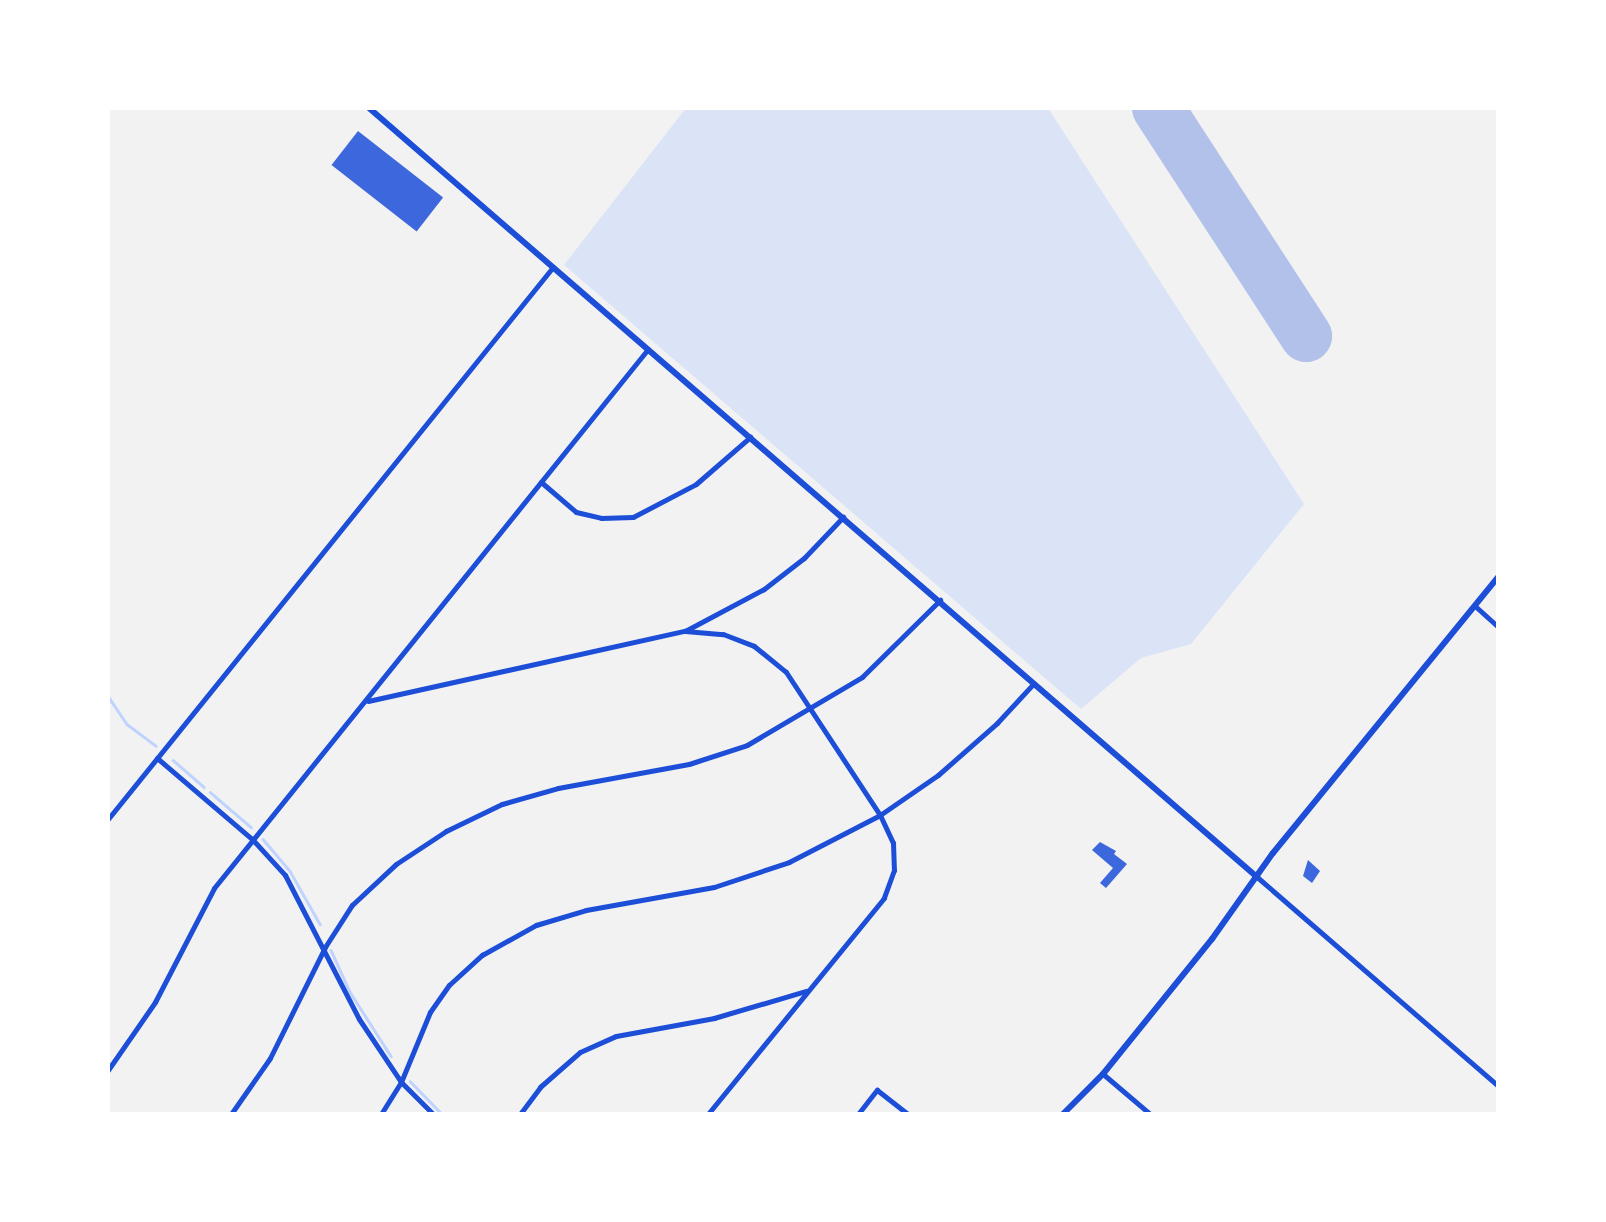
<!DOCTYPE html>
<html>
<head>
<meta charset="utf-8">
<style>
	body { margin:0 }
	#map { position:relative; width:1606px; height:1222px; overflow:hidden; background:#f2f2f2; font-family:"DM Sans",sans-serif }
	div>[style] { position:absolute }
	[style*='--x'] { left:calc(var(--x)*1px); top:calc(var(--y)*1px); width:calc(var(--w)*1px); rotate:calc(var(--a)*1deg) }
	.green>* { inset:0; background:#dbe4f7 }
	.stream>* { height:2.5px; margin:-1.25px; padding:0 1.25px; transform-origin:1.25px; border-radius:1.25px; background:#bfd3fe }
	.runway>* { height:52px; margin:-26px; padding:0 26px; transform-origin:26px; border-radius:26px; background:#b2c1ea }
	.building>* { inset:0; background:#3d67dc; transform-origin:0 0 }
	.minor>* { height:5px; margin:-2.5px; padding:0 2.5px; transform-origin:2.5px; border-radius:2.5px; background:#1d4ed8 }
	.tertiary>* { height:6px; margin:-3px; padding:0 3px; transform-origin:3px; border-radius:3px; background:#1d4ed8 }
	span { translate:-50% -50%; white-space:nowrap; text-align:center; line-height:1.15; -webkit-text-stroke:8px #fff; paint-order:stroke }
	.frame { position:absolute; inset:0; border:110px solid #fff; pointer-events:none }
</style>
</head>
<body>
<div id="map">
	<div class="green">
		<div style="clip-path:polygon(686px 108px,1048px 108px,1304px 504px,1191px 644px,1141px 658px,1081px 709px,564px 265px)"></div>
	</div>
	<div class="stream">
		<div style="--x:108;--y:696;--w:34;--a:56"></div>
		<div style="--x:127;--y:724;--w:36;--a:37"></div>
		<div style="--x:173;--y:760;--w:41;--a:41.1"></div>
		<div style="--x:210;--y:792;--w:54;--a:40.5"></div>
		<div style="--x:263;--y:839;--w:42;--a:49.8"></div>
		<div style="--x:290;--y:871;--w:61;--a:60.5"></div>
		<div style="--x:331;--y:950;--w:46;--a:65.7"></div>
		<div style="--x:350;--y:992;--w:76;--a:57.4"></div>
		<div style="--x:410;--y:1081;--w:46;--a:45.9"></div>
	</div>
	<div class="runway">
		<div style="--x:1158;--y:108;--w:272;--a:57"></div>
	</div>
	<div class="building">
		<div style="left:358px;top:131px;width:108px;height:43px;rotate:38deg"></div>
		<div style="clip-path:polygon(1100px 842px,1116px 851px,1114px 854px,1127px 864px,1106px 888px,1100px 883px,1113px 868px,1092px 850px)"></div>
		<div style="clip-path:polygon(1308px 860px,1320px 871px,1312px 883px,1303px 876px)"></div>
	</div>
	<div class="minor">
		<div style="--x:541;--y:482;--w:46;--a:40.6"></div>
		<div style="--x:576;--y:512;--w:26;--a:13"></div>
		<div style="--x:601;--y:518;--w:32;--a:-2"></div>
		<div style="--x:633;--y:517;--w:71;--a:-27.6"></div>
		<div style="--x:696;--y:484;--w:72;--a:-41"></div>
		<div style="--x:1475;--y:606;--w:31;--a:42"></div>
		<div style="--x:685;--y:631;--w:38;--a:5"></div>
		<div style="--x:723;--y:634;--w:33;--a:21"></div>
		<div style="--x:754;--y:646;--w:41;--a:39.1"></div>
		<div style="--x:786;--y:672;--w:171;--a:56.7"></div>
		<div style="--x:880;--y:815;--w:31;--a:65"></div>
		<div style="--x:893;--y:843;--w:27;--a:88"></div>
		<div style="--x:894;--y:870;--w:30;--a:110"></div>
		<div style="--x:884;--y:898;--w:279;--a:129.2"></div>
		<div style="--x:368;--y:701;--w:325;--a:-12.5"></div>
		<div style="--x:685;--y:631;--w:89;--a:-28"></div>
		<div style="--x:764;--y:589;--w:51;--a:-37.8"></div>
		<div style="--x:804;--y:558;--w:57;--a:-46.4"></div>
		<div style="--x:157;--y:758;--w:125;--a:40.5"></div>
		<div style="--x:252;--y:839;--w:49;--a:47.5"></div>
		<div style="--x:285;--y:875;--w:162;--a:62.8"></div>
		<div style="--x:359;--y:1019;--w:76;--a:56.3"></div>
		<div style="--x:401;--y:1082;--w:45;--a:45"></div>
		<div style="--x:108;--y:819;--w:709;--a:-51.13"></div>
		<div style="--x:1257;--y:877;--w:319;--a:40.9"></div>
		<div style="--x:108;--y:1070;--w:83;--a:-55.3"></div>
		<div style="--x:155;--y:1002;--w:128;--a:-62.6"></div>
		<div style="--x:214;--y:888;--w:692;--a:-51.16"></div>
		<div style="--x:1103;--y:1074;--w:62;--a:40.4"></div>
		<div style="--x:231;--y:1114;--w:68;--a:-55.1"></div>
		<div style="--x:270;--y:1058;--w:124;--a:-63.6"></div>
		<div style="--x:325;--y:947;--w:50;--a:-57.3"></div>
		<div style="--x:352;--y:905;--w:60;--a:-43"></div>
		<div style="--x:396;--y:864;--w:60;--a:-33.4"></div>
		<div style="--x:446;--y:831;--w:62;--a:-25.7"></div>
		<div style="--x:502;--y:804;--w:58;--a:-15.9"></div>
		<div style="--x:558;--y:788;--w:133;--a:-10.4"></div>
		<div style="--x:689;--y:764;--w:61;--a:-18.1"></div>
		<div style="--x:747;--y:745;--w:134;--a:-30.6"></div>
		<div style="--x:862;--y:677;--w:110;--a:-44.6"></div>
		<div style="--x:381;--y:1114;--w:38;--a:-58"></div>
		<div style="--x:401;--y:1082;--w:76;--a:-67.5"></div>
		<div style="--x:430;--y:1012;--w:33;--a:-55"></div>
		<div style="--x:449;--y:985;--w:45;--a:-42.3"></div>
		<div style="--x:482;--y:955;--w:62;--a:-29.1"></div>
		<div style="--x:536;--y:925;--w:52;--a:-16.7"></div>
		<div style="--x:586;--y:910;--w:130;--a:-10.2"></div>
		<div style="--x:714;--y:887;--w:79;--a:-18.4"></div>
		<div style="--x:789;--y:862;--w:102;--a:-27.3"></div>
		<div style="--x:880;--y:815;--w:70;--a:-34.6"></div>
		<div style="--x:938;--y:775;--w:79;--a:-41.4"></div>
		<div style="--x:997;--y:723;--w:54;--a:-47.2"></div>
		<div style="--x:520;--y:1114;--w:34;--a:-53"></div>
		<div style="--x:540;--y:1087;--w:53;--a:-41.2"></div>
		<div style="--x:580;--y:1052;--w:39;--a:-24"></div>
		<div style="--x:616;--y:1036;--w:100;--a:-10.4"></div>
		<div style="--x:714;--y:1018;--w:96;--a:-16.4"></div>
		<div style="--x:858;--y:1114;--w:31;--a:-52"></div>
		<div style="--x:877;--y:1090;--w:39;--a:38"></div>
	</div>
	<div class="tertiary">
		<div style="--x:369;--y:108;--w:1175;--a:40.89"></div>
		<div style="--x:1063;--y:1114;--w:57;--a:-45"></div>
		<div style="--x:1103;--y:1074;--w:174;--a:-51.1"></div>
		<div style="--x:1212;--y:939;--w:105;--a:-54.7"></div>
		<div style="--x:1273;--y:853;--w:356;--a:-50.8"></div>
	</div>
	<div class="frame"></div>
</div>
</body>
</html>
